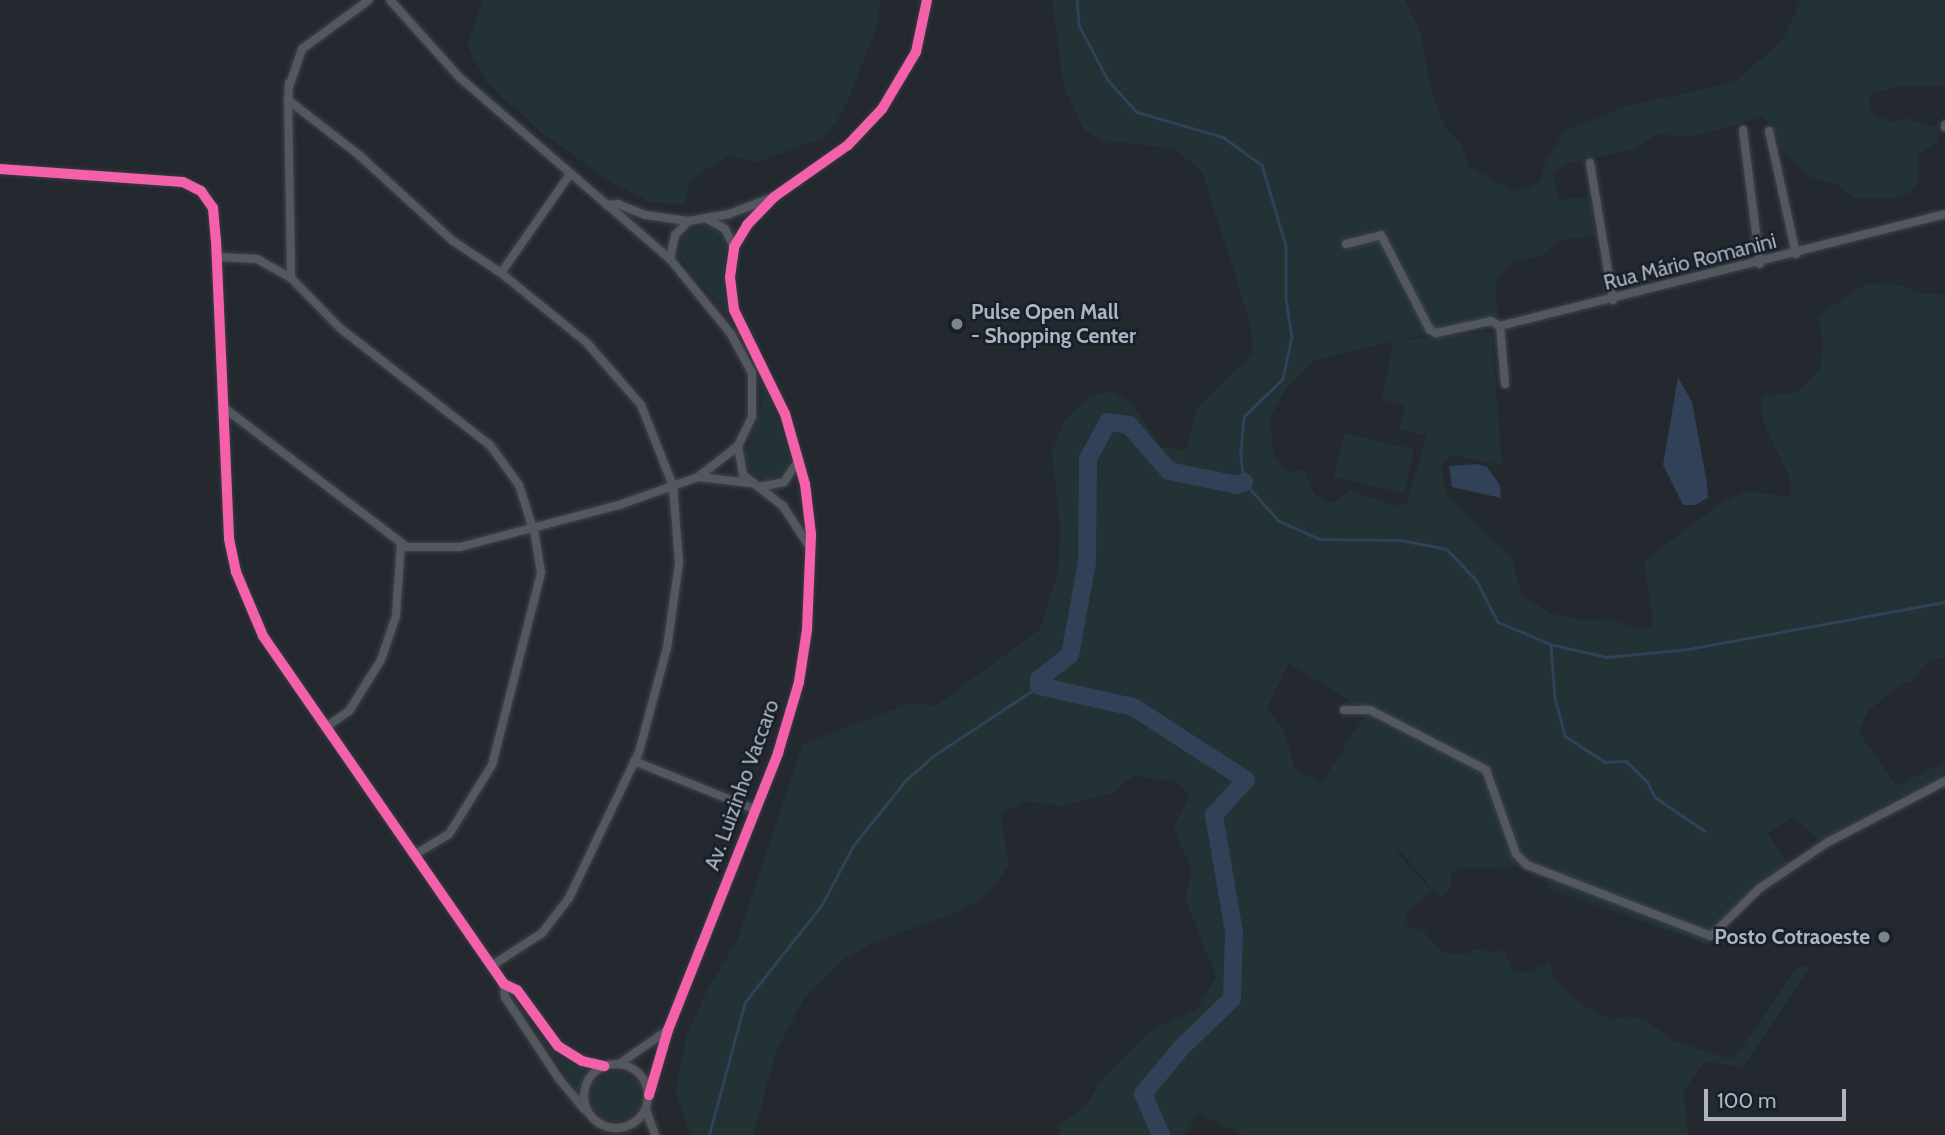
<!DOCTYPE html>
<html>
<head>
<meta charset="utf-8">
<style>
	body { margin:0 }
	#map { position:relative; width:1945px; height:1135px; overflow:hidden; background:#24282f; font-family:Cabin,sans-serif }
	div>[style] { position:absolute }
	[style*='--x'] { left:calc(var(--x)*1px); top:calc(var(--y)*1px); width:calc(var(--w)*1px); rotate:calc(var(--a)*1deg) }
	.green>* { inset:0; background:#223235; transform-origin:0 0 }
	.round { border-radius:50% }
	.water>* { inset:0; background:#314158 }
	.stream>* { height:2.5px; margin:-1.25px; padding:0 1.25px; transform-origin:1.25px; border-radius:1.25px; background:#314158 }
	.river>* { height:18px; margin:-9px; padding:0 9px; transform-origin:9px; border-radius:9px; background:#314158 }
	.roads { filter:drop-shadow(0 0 2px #404349) drop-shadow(0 0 2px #404349) }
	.street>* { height:8px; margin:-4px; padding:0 4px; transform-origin:4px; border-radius:4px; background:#53575e }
	.street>.ring { margin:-4px; padding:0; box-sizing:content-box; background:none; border:8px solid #53575e; border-radius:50% }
	.cycleway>* { height:10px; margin:-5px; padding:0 5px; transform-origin:5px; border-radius:5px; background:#f560ab }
	.dots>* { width:19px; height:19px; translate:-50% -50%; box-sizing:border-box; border:4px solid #181f29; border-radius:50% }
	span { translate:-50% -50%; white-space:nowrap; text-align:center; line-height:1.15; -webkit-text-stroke:5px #181f29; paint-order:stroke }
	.street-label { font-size:21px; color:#acb4c2 }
	.poi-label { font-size:21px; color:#acb4c2; font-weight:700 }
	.left { translate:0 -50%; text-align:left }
	.right { translate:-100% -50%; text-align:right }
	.scale { position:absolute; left:1704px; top:1089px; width:142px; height:32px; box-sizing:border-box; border:4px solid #acb4c2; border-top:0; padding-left:9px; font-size:21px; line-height:24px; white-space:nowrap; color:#acb4c2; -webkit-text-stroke:5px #181f29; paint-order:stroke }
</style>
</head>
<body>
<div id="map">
	<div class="green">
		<div style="clip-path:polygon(482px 0,881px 0,877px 26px,844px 110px,826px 137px,757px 162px,727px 156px,690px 180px,685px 204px,652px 203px,613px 183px,544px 135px,500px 95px,485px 79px,467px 46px)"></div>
		<div style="clip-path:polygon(evenodd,1052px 0,1405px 0,1421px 33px,1432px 93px,1445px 128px,1460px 143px,1471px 168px,1517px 192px,1540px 182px,1545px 162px,1566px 130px,1627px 106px,1735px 82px,1783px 39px,1801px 0,1945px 0,1945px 86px,1898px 87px,1869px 95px,1870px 112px,1892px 123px,1906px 118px,1938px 128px,1937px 143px,1919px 154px,1919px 180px,1910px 193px,1896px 198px,1853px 198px,1837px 184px,1811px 178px,1781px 151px,1777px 135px,1763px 117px,1696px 136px,1657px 135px,1632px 150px,1566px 164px,1553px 172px,1559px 200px,1589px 197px,1595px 236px,1559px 240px,1542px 256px,1512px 262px,1495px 283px,1498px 315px,1401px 340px,1492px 332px,1502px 465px,1451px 455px,1441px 468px,1447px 495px,1511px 557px,1522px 596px,1550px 613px,1573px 619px,1617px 621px,1638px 630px,1653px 625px,1644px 561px,1719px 504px,1747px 491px,1791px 497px,1790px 478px,1763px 422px,1761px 396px,1798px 392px,1820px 368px,1823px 343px,1818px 316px,1865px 284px,1893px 283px,1922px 293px,1945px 294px,1945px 657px,1927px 662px,1913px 681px,1900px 685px,1869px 710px,1858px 731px,1896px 785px,1945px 762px,1945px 780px,1902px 796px,1819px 840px,1794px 817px,1768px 833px,1787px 864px,1757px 884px,1708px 945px,1547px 888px,1549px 880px,1516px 867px,1458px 869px,1451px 873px,1451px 889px,1440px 898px,1400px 851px,1398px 854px,1432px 891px,1404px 916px,1409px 927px,1424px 932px,1444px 953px,1463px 955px,1475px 949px,1494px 953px,1504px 949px,1513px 971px,1530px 972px,1550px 962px,1553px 978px,1584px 1006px,1614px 1020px,1631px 1016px,1647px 1021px,1674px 1041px,1733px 1060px,1797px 967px,1811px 966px,1743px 1068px,1705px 1061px,1684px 1091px,1688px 1135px,1244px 1135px,1198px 1114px,1185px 1135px,1061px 1135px,1058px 1126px,1087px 1104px,1102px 1078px,1150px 1031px,1198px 1008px,1216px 977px,1185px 898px,1192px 872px,1173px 827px,1190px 797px,1178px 782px,1133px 776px,1113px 793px,1064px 806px,1026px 801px,1000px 814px,1009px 865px,989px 893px,961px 911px,875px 942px,846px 958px,806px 995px,775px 1054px,754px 1135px,693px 1135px,688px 1130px,676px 1093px,686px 1037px,708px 988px,738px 939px,803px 744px,907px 704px,937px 705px,1040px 629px,1058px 572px,1060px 530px,1052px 452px,1065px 419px,1089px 398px,1109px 391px,1131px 401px,1161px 447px,1186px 450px,1196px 408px,1253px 354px,1250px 323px,1202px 171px,1172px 148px,1105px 141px,1084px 131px,1063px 84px,1052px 0,1393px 342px,1382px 399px,1405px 407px,1399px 429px,1426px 436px,1406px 505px,1392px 505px,1350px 490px,1332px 503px,1315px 495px,1304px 470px,1286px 472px,1273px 453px,1270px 417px,1288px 386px,1315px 360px,1393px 342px,1052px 0,1289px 663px,1367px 712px,1322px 782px,1295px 770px,1285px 732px,1267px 708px,1289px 663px)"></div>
		<div style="clip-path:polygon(707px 226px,718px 231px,727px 245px,724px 278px,728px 318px,679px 256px,683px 236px,696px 227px)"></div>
		<div style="clip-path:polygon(761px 376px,791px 454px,787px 470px,768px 480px,753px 475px,744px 457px,761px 410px)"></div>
		<div style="left:1344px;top:433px;width:72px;height:45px;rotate:13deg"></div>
		<div style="clip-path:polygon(541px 1038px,563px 1059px,589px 1070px,577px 1091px)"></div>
		<div class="round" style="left:591px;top:1071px;width:50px;height:50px"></div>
	</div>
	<div class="water">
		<div style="clip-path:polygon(1678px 377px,1692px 402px,1707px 483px,1708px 498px,1695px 505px,1683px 505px,1663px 465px)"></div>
		<div style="clip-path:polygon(1477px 464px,1487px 467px,1500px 485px,1501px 498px,1452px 487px,1449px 466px)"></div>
	</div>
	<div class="stream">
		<div style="--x:1077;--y:0;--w:25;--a:85"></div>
		<div style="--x:1079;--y:25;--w:62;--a:62.2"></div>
		<div style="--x:1108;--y:80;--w:43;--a:47.8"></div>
		<div style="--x:1137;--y:112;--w:90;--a:16.2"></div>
		<div style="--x:1223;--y:137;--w:48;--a:35.7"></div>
		<div style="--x:1262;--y:165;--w:84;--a:73.5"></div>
		<div style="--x:1286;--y:246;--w:53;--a:90"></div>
		<div style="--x:1286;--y:299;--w:37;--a:81"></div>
		<div style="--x:1292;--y:336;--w:44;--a:101.8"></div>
		<div style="--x:1283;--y:379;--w:54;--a:135.7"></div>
		<div style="--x:1244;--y:417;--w:38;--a:95"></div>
		<div style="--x:1241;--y:455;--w:27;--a:84"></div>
		<div style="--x:1244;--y:482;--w:52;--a:48.1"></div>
		<div style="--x:1279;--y:521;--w:45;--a:23.7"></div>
		<div style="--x:1320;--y:539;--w:80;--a:0.7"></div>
		<div style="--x:1400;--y:540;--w:48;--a:10.8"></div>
		<div style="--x:1447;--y:549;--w:44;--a:46.8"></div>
		<div style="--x:1477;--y:581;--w:46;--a:62.9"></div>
		<div style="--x:1498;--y:622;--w:56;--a:22.9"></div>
		<div style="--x:1550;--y:644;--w:58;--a:12.8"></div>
		<div style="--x:1607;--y:657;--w:81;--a:-5.6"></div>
		<div style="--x:1688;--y:649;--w:261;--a:-10.4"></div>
		<div style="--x:1551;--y:645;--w:53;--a:85.7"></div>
		<div style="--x:1555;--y:698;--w:39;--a:75"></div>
		<div style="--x:1565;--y:736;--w:48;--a:33"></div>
		<div style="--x:1605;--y:762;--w:21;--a:-3"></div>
		<div style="--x:1626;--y:761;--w:29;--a:44"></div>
		<div style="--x:1647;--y:781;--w:18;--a:63"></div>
		<div style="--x:1655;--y:797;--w:60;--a:34.2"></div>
		<div style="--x:709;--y:1135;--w:138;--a:-74.9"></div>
		<div style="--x:745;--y:1002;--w:122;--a:-51.6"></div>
		<div style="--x:821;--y:906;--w:68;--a:-61.9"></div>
		<div style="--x:853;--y:846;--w:85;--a:-51.2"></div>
		<div style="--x:906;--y:780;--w:40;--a:-41"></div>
		<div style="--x:936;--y:754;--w:123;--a:-33.4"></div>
	</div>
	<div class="river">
		<div style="--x:1161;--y:1135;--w:45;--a:-113.7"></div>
		<div style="--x:1143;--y:1094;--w:60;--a:-50.4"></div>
		<div style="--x:1181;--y:1048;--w:71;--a:-43.9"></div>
		<div style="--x:1232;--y:999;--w:67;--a:-88.3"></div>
		<div style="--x:1234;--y:932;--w:119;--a:-99.7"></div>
		<div style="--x:1214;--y:815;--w:47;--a:-47.6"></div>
		<div style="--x:1246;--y:780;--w:135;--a:-147.1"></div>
		<div style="--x:1133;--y:707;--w:96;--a:-167.4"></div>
		<div style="--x:1039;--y:686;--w:7;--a:-90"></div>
		<div style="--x:1039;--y:679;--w:39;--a:-38"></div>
		<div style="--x:1070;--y:655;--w:95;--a:-79.6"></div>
		<div style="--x:1087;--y:562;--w:103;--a:-89.4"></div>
		<div style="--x:1088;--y:459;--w:42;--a:-61.6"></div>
		<div style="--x:1108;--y:422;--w:21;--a:8"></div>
		<div style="--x:1129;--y:425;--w:61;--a:49"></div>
		<div style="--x:1169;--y:471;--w:69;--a:11.6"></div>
		<div style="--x:1237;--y:485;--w:8;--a:-23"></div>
	</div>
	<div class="roads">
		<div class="street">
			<div style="--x:390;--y:0;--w:103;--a:48.1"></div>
			<div style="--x:459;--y:77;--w:279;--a:40.8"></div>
			<div style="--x:670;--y:259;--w:97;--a:50.9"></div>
			<div style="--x:731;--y:334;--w:44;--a:61.7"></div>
			<div style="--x:752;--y:373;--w:44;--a:90"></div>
			<div style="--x:752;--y:417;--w:32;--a:116"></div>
			<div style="--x:738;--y:446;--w:51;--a:142.2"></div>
			<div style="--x:289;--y:83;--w:17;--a:93"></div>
			<div style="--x:288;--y:100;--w:90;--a:37.8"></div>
			<div style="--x:359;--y:155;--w:127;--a:42.5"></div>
			<div style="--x:453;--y:241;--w:58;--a:33.7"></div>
			<div style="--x:501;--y:273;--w:111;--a:39.1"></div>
			<div style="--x:587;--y:343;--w:82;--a:48.9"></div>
			<div style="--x:641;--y:405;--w:87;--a:68.4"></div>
			<div style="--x:673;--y:486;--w:77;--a:85.5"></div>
			<div style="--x:679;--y:563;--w:86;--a:98"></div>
			<div style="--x:667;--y:648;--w:108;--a:105.1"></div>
			<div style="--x:639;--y:752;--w:162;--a:115.6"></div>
			<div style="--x:569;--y:898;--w:44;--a:127.6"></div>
			<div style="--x:542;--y:933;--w:61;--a:147.1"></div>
			<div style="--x:289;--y:87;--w:40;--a:-71.1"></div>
			<div style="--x:302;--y:49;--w:83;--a:-36.2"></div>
			<div style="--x:288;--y:99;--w:179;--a:89"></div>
			<div style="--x:1945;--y:125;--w:2;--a:90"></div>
			<div style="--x:1743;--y:130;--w:135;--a:82.8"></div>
			<div style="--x:1769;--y:131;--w:126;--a:77.6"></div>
			<div style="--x:1590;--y:163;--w:139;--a:80.5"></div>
			<div style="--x:0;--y:169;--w:183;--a:4.1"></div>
			<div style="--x:183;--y:182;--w:20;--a:27"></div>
			<div style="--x:201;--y:191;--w:21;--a:55"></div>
			<div style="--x:213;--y:208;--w:32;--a:85"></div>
			<div style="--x:216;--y:240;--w:299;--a:87.5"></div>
			<div style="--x:229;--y:539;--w:34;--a:78"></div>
			<div style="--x:236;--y:572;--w:69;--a:67.1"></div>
			<div style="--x:263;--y:636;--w:423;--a:55.3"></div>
			<div style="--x:504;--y:984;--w:14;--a:25"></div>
			<div style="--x:517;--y:990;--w:69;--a:53.8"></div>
			<div style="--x:558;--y:1046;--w:28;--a:32"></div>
			<div style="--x:582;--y:1061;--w:23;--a:13"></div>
			<div style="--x:607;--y:205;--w:11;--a:-5"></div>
			<div style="--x:618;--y:204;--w:29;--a:22"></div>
			<div style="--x:645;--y:215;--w:44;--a:7.8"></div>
			<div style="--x:689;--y:221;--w:41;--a:-9.9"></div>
			<div style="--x:729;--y:214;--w:48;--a:-20.7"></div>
			<div style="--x:709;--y:220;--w:18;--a:29"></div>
			<div style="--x:725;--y:229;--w:20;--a:63"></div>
			<div style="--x:1346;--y:244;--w:36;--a:-14"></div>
			<div style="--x:1381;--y:235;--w:107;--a:62.7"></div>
			<div style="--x:1430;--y:330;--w:7;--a:27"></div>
			<div style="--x:1436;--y:333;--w:56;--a:-12.3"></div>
			<div style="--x:1491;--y:321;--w:10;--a:29"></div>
			<div style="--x:217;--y:257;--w:40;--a:2.9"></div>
			<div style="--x:257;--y:259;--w:39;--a:29"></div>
			<div style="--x:291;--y:278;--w:70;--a:45.6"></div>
			<div style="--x:340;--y:328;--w:190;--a:38"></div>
			<div style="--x:490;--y:445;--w:49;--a:54.1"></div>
			<div style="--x:519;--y:485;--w:52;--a:72.3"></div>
			<div style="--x:535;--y:535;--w:38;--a:81"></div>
			<div style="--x:541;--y:573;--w:198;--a:104.3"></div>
			<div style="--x:492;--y:765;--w:81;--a:121.9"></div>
			<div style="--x:449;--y:834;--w:41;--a:149"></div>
			<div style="--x:670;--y:259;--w:25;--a:-78"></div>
			<div style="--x:675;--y:235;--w:20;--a:-45"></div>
			<div style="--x:501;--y:273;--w:121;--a:-55.1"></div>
			<div style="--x:1505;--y:384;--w:58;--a:-94.9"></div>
			<div style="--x:1500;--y:326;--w:459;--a:-14.1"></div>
			<div style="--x:223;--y:407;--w:231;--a:37.3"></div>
			<div style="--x:407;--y:547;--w:53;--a:0"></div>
			<div style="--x:460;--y:547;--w:164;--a:-14.8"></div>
			<div style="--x:619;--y:505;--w:84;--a:-19.5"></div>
			<div style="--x:698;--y:477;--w:52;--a:6.6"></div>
			<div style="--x:738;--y:446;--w:29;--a:80"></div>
			<div style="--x:743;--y:475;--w:51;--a:37.8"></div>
			<div style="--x:783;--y:506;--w:48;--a:57"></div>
			<div style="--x:759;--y:487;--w:25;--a:-11"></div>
			<div style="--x:784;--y:482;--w:27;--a:-56"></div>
			<div style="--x:1344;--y:710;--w:26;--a:0"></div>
			<div style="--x:1370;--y:710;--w:131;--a:27.3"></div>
			<div style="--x:1486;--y:770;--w:89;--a:70.3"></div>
			<div style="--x:1516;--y:854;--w:16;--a:45"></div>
			<div style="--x:1527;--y:865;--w:197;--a:21.1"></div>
			<div style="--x:1711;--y:936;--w:69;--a:-44.4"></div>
			<div style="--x:1760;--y:888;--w:82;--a:-34.1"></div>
			<div style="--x:1828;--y:842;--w:132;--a:-27.5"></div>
			<div style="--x:326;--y:727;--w:28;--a:-35"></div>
			<div style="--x:349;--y:711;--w:60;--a:-57.9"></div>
			<div style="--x:381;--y:660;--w:46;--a:-71.2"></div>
			<div style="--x:396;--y:616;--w:73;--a:-86.1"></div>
			<div style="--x:634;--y:761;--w:131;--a:21.9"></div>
			<div style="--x:504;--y:984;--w:13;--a:86"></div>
			<div style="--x:505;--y:997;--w:98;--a:56.6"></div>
			<div style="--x:559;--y:1079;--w:40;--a:50"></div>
			<div class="ring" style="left:584px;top:1064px;width:56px;height:56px"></div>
			<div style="--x:619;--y:1064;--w:60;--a:-34.8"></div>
			<div style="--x:649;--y:1095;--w:68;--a:-73.7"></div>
			<div style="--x:668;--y:1030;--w:298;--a:-68.3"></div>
			<div style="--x:778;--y:753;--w:74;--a:-73.5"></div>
			<div style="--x:799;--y:682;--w:53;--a:-81.3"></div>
			<div style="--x:807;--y:630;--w:96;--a:-87.6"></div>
			<div style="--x:811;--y:534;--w:50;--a:-96.8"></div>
			<div style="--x:805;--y:484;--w:73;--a:-105.9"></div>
			<div style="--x:785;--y:414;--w:116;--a:-116.1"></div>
			<div style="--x:734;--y:310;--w:33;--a:-97"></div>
			<div style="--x:730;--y:277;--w:30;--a:-82"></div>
			<div style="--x:734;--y:247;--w:26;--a:-59"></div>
			<div style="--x:747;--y:225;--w:39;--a:-46"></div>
			<div style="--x:774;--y:197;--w:90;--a:-35.1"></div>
			<div style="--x:848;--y:145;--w:50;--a:-46.6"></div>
			<div style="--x:882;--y:109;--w:66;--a:-59.2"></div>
			<div style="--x:916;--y:52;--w:53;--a:-78.1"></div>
			<div style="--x:646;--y:1110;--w:27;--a:70"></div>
		</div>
	</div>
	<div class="cycleway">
		<div style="--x:0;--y:169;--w:183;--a:4.1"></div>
		<div style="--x:183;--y:182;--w:20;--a:27"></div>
		<div style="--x:201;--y:191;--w:21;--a:55"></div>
		<div style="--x:213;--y:208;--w:32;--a:85"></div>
		<div style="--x:216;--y:240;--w:299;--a:87.5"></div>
		<div style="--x:229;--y:539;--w:34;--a:78"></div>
		<div style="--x:236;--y:572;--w:69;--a:67.1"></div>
		<div style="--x:263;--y:636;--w:423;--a:55.3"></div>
		<div style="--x:504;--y:984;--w:14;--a:25"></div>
		<div style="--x:517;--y:990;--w:69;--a:53.8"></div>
		<div style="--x:558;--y:1046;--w:28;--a:32"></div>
		<div style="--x:582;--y:1061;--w:23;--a:13"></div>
		<div style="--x:649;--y:1095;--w:68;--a:-73.7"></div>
		<div style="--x:668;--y:1030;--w:298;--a:-68.3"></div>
		<div style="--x:778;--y:753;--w:74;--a:-73.5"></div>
		<div style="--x:799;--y:682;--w:53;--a:-81.3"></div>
		<div style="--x:807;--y:630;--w:96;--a:-87.6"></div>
		<div style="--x:811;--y:534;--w:50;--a:-96.8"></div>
		<div style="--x:805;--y:484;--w:73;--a:-105.9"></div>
		<div style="--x:785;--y:414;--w:116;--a:-116.1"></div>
		<div style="--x:734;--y:310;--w:33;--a:-97"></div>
		<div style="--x:730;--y:277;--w:30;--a:-82"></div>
		<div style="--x:734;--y:247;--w:26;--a:-59"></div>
		<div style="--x:747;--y:225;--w:39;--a:-46"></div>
		<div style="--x:774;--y:197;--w:90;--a:-35.1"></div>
		<div style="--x:848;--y:145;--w:50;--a:-46.6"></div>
		<div style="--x:882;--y:109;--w:66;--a:-59.2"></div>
		<div style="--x:916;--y:52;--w:53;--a:-78.1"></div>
	</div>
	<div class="dots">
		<div style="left:957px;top:324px;background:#7c838f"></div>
		<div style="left:1884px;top:937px;background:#7c838f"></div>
	</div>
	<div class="street-label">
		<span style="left:1690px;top:262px;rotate:-14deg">Rua Mário Romanini</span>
		<span style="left:742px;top:785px;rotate:-70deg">Av. Luizinho Vaccaro</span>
	</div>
	<div class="poi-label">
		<span class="left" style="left:971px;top:324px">Pulse Open Mall<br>- Shopping Center</span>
		<span class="right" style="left:1870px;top:937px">Posto Cotraoeste</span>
	</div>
	<div class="scale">100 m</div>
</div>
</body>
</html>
